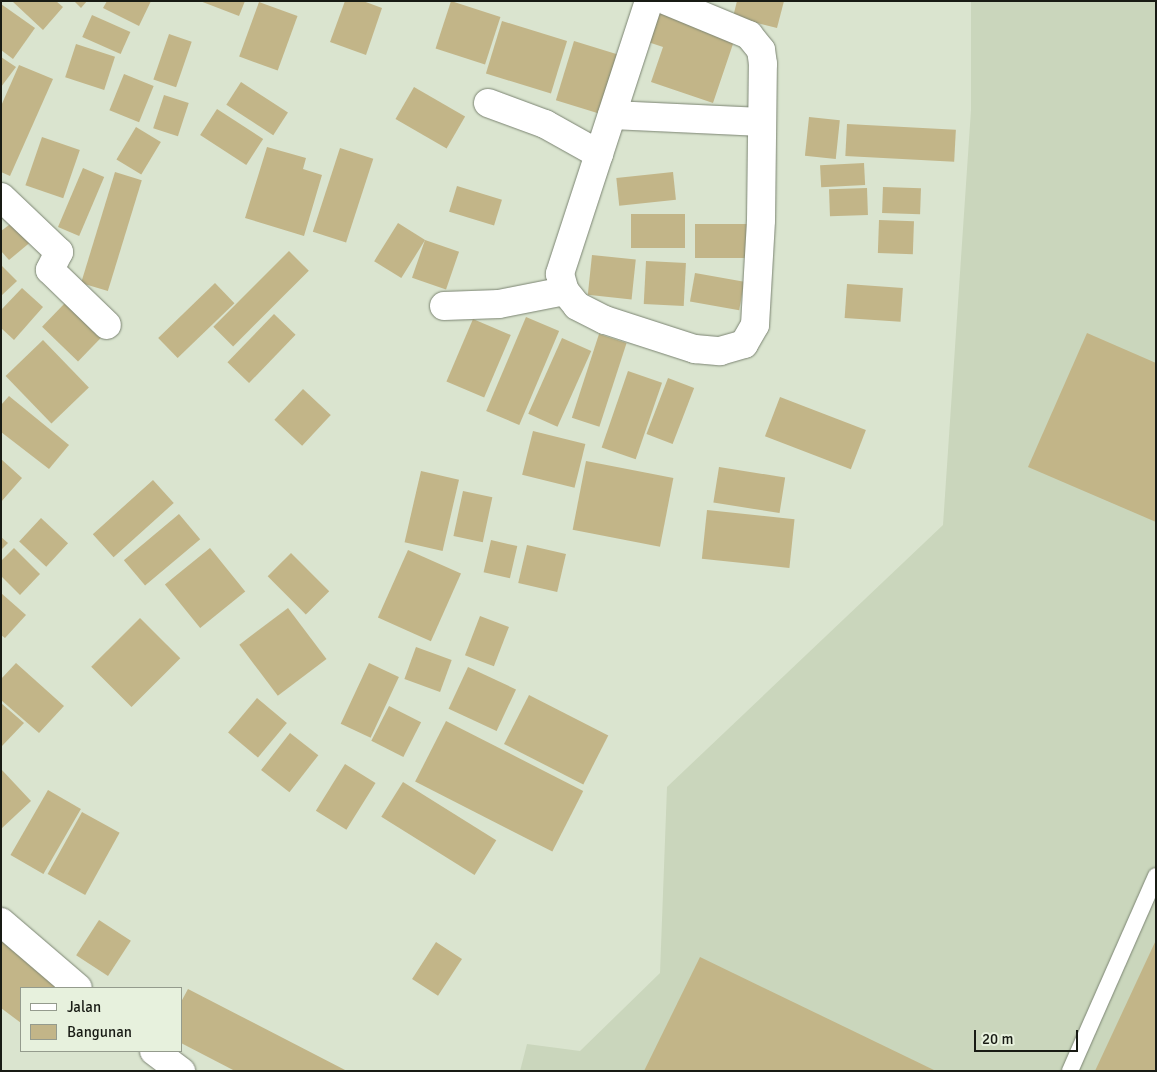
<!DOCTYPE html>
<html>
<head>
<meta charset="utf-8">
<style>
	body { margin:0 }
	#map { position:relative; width:1157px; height:1072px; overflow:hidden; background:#dae4cf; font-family:Signika,sans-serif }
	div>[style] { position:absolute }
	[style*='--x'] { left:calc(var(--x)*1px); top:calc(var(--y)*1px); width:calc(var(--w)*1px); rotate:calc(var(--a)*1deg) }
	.built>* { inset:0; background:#cad6bc }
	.building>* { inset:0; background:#c2b588; transform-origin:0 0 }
	.roads { filter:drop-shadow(0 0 1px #7b8472) drop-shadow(0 0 1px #7b8472) }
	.lane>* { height:16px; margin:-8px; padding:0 8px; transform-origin:8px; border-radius:8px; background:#fff }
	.street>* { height:28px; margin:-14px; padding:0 14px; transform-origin:14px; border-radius:14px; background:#fff }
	span { translate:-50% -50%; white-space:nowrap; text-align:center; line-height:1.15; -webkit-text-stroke:5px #e7f1dd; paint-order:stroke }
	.frame { position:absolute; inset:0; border:2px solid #181b14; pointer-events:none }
	.legend { position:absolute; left:20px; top:987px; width:162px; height:65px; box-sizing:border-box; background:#e7f1dd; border:1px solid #949b8d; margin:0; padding:6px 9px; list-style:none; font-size:15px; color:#181b14 }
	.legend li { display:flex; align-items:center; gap:10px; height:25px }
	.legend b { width:25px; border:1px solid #949b8d }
	.scale { position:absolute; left:974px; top:1030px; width:104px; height:22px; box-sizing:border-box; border:2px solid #181b14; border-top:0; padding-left:6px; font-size:15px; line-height:18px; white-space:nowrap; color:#181b14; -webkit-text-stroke:4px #e7f1dd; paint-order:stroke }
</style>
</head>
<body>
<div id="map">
	<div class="built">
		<div style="clip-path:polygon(971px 1px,1156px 1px,1156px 1071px,520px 1071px,527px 1044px,580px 1051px,660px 973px,667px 787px,943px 525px,971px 110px)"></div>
	</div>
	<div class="building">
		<div style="clip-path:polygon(12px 1px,56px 1px,63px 7px,43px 30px)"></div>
		<div style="clip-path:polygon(74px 1px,87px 1px,81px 8px)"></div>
		<div style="clip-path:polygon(107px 1px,151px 1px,139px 26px,103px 8px)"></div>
		<div style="clip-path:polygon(200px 1px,245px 1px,239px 16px)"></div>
		<div style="clip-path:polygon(345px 1px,363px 1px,382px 8px,366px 55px,330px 42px)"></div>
		<div style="left:451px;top:1px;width:52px;height:50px;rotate:18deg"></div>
		<div style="clip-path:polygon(737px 1px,784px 1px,777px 28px,733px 17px)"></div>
		<div style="left:259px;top:2px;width:41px;height:58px;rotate:20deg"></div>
		<div style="clip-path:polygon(1px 4px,35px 28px,13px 59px,1px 50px)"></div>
		<div style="clip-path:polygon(652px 10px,735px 38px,713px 103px,651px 82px,663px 47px,642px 40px)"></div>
		<div style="left:92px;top:15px;width:42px;height:24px;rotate:24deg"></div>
		<div style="left:502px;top:21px;width:68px;height:55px;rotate:17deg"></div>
		<div style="left:169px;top:34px;width:24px;height:48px;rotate:19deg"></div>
		<div style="left:574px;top:41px;width:45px;height:62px;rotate:17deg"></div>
		<div style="left:76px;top:44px;width:41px;height:35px;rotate:18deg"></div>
		<div style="clip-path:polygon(1px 57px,16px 67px,1px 87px)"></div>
		<div style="clip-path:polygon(19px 65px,53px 79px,10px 176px,1px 172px,1px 106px)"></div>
		<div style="left:124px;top:74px;width:32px;height:39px;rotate:22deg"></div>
		<div style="left:241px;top:82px;width:56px;height:27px;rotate:33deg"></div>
		<div style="left:414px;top:87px;width:59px;height:37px;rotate:30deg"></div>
		<div style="left:164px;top:95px;width:26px;height:35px;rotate:18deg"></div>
		<div style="left:217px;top:109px;width:55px;height:31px;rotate:33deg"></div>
		<div style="left:809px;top:117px;width:31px;height:39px;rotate:6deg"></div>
		<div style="left:847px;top:124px;width:109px;height:32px;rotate:3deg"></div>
		<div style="left:136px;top:127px;width:29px;height:38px;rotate:31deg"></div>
		<div style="left:42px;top:137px;width:40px;height:51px;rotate:19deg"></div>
		<div style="clip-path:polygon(267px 147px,306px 158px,303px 169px,322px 175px,304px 236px,245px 218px)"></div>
		<div style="left:340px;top:148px;width:35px;height:88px;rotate:18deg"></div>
		<div style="left:864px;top:163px;width:22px;height:44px;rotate:87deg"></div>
		<div style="left:83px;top:168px;width:23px;height:64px;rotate:23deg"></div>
		<div style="left:115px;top:172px;width:28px;height:116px;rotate:17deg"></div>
		<div style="left:673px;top:172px;width:28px;height:57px;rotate:84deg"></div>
		<div style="left:457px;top:186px;width:47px;height:27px;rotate:17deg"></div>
		<div style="left:883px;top:187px;width:38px;height:26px;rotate:2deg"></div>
		<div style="left:867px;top:188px;width:27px;height:38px;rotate:88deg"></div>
		<div style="left:631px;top:214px;width:54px;height:34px"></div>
		<div style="clip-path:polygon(17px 219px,33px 240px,9px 260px,1px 251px,1px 231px)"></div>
		<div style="left:879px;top:220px;width:35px;height:33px;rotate:2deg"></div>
		<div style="left:398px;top:223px;width:32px;height:45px;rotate:32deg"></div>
		<div style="left:695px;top:224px;width:53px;height:34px"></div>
		<div style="left:425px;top:240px;width:36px;height:40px;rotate:19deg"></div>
		<div style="left:289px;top:251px;width:28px;height:107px;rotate:45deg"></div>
		<div style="left:592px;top:255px;width:44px;height:40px;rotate:6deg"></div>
		<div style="left:646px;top:261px;width:40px;height:43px;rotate:3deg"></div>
		<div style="clip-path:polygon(1px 265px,17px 281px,1px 296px)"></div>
		<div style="left:695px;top:273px;width:50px;height:29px;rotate:10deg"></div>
		<div style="left:215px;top:283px;width:28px;height:79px;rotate:46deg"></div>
		<div style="left:847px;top:284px;width:56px;height:34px;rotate:4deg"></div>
		<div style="clip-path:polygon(22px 288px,43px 307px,14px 340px,1px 328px,1px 310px)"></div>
		<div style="left:65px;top:303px;width:50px;height:33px;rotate:44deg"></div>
		<div style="left:274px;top:314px;width:30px;height:67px;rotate:44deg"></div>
		<div style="left:526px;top:317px;width:36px;height:102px;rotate:23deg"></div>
		<div style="left:473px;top:319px;width:41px;height:68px;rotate:23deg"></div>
		<div style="clip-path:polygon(1087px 333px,1156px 363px,1156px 522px,1028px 467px)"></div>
		<div style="left:599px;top:334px;width:29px;height:88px;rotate:18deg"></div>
		<div style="left:562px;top:338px;width:32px;height:83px;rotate:24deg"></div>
		<div style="left:43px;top:340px;width:66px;height:52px;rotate:46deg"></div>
		<div style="left:628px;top:371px;width:36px;height:81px;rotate:19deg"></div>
		<div style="left:668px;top:378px;width:28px;height:60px;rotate:21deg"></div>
		<div style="left:303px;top:389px;width:38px;height:42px;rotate:43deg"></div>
		<div style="clip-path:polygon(9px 396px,69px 445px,49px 469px,1px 432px,1px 405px)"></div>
		<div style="left:780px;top:397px;width:92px;height:42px;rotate:21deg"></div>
		<div style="left:533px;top:431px;width:54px;height:45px;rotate:14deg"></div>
		<div style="clip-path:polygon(1px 459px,22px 478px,1px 502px)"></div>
		<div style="left:586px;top:461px;width:89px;height:70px;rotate:11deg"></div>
		<div style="left:719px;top:467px;width:67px;height:36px;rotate:9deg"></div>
		<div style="left:421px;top:471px;width:39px;height:73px;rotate:13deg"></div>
		<div style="left:153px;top:480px;width:31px;height:81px;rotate:48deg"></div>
		<div style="left:463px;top:491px;width:30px;height:46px;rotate:12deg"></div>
		<div style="left:707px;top:510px;width:88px;height:49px;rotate:6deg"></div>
		<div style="left:179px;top:514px;width:33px;height:72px;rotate:50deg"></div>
		<div style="left:41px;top:518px;width:37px;height:32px;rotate:43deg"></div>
		<div style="clip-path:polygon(1px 537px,8px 543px,1px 550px)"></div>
		<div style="left:491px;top:540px;width:27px;height:33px;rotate:13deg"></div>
		<div style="left:527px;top:545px;width:40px;height:39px;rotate:13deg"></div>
		<div style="clip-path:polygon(14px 548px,40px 574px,20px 595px,1px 576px,1px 561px)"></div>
		<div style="left:210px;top:548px;width:56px;height:58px;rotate:51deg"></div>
		<div style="left:408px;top:550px;width:58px;height:74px;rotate:24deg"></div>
		<div style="left:291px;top:553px;width:54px;height:33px;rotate:45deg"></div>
		<div style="clip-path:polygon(1px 593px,26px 615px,5px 638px,1px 635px)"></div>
		<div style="left:288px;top:608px;width:64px;height:61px;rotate:53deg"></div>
		<div style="left:480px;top:616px;width:31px;height:42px;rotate:21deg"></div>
		<div style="left:140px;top:618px;width:57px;height:69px;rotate:45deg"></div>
		<div style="left:416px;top:647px;width:38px;height:34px;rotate:20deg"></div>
		<div style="clip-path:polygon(16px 663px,64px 706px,39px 733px,1px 700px,1px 679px)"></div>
		<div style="left:369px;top:663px;width:33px;height:67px;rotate:25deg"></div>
		<div style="left:468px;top:667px;width:53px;height:46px;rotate:25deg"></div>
		<div style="left:529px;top:695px;width:89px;height:55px;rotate:27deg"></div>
		<div style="left:257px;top:698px;width:39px;height:45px;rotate:40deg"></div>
		<div style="clip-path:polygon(1px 703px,24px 723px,1px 747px)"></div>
		<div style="left:389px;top:706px;width:36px;height:39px;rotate:27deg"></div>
		<div style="left:446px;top:721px;width:154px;height:68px;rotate:27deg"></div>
		<div style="left:290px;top:733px;width:36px;height:47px;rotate:38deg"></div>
		<div style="left:345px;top:764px;width:36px;height:55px;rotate:32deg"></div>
		<div style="clip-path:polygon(1px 769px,31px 801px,1px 829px)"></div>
		<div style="left:403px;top:782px;width:110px;height:41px;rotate:32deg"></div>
		<div style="left:48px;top:790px;width:38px;height:75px;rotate:30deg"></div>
		<div style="left:82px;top:812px;width:43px;height:71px;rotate:29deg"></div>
		<div style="left:99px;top:920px;width:38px;height:42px;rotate:33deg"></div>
		<div style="clip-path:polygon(5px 937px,62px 982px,57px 988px,21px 988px,21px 1023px,1px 1008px,1px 942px)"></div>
		<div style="clip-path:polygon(1156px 940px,1156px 1071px,1095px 1071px)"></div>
		<div style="left:436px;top:942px;width:31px;height:44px;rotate:33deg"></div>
		<div style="clip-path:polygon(700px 957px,936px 1071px,644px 1071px)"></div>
		<div style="clip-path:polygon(188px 989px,347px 1071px,235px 1071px,181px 1043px,181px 1002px)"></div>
	</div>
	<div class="roads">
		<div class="lane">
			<div style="--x:1070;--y:1071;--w:213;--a:-66.2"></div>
		</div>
		<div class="street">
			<div style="--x:649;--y:1;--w:287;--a:108.1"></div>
			<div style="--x:560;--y:274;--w:18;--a:74"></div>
			<div style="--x:565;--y:291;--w:19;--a:51"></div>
			<div style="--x:577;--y:306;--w:31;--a:27"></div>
			<div style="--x:605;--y:320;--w:95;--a:17.9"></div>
			<div style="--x:695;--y:349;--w:25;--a:5"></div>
			<div style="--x:720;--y:351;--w:25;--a:-16"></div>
			<div style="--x:744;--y:344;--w:22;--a:-60"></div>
			<div style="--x:755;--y:325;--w:105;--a:-86.7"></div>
			<div style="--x:761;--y:220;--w:156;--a:-89.3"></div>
			<div style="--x:763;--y:64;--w:14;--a:-98"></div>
			<div style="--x:761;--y:50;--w:19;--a:-129"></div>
			<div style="--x:749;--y:35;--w:89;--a:-157.5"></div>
			<div style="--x:488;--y:103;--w:61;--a:20.2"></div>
			<div style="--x:545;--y:124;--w:62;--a:29.1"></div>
			<div style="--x:612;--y:115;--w:150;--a:2.7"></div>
			<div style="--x:1;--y:197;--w:80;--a:43.5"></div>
			<div style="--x:59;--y:252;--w:20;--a:117"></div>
			<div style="--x:50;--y:270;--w:79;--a:44"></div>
			<div style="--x:444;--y:306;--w:55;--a:-2.1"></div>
			<div style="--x:499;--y:304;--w:67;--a:-11.1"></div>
			<div style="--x:1;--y:922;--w:101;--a:40.6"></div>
			<div style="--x:154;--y:1051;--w:34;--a:37"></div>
		</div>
	</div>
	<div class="frame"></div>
	<ul class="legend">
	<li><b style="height:6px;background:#fff"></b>Jalan</li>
	<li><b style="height:14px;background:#c2b588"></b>Bangunan</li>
	</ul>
	<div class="scale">20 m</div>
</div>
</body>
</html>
